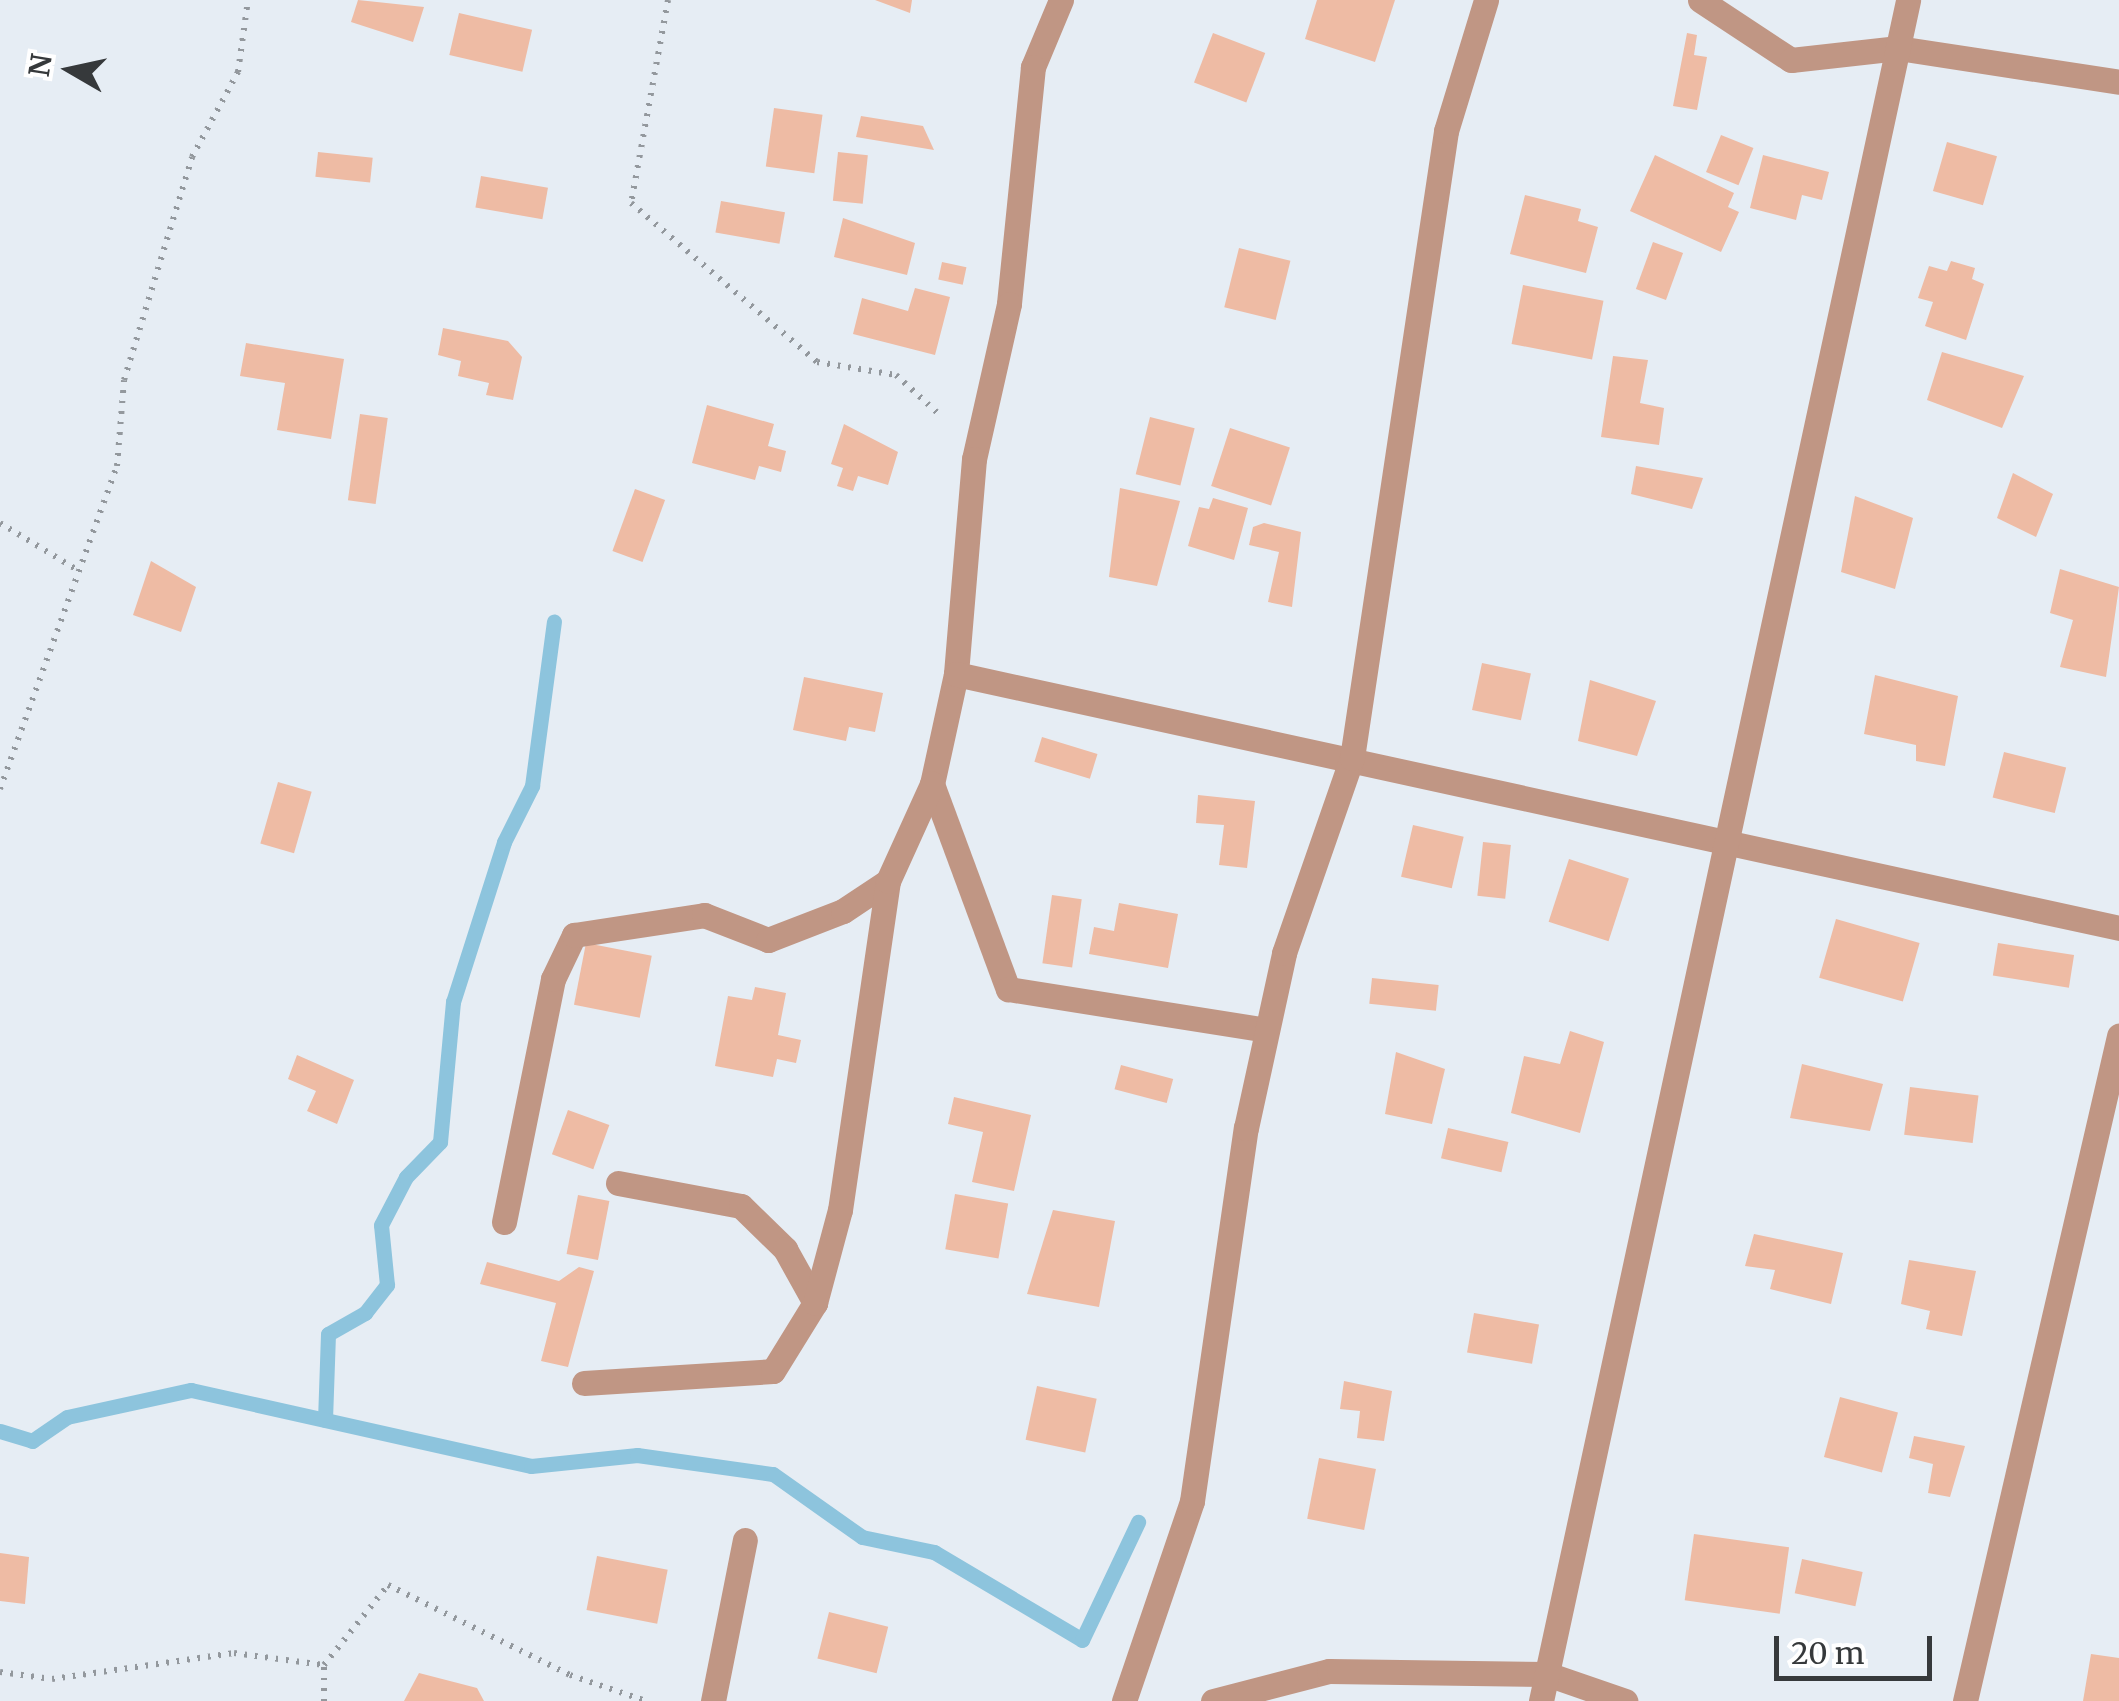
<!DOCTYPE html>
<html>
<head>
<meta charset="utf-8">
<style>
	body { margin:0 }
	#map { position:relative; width:2119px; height:1701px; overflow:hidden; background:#e6edf4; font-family:Merriweather,serif }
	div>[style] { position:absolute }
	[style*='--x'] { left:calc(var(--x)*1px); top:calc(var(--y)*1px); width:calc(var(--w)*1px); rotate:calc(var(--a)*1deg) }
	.stream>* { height:15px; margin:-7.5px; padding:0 7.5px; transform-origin:7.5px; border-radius:7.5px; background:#8dc4dd }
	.building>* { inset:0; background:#eebba4; transform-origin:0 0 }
	.path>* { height:6px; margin-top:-3px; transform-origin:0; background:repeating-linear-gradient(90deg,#93989d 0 2.5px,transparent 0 10.5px) }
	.minor>* { height:25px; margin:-12.5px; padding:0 12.5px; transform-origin:12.5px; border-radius:12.5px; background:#c09684 }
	span { translate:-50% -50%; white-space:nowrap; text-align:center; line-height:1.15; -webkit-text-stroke:8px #fff; paint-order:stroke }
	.north { position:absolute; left:20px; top:20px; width:100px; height:100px; -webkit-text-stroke:8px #fff; paint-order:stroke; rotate:279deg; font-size:28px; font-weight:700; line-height:40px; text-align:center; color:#36393b }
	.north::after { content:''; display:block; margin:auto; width:35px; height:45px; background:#36393b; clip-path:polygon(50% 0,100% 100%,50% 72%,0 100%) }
	.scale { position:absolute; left:1774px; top:1636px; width:158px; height:45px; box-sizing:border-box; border:5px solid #36393b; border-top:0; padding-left:12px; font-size:30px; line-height:35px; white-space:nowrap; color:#36393b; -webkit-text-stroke:8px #fff; paint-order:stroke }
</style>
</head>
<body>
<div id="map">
	<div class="stream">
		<div style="--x:325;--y:1420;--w:86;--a:-88"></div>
		<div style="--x:328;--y:1334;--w:43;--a:-29.6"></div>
		<div style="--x:365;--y:1313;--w:36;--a:-52"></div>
		<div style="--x:387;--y:1285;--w:60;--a:-95.7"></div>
		<div style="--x:381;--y:1225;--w:54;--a:-62.5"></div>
		<div style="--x:406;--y:1177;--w:49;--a:-45.8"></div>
		<div style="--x:440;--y:1142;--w:141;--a:-84.7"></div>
		<div style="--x:453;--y:1002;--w:168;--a:-72.3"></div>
		<div style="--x:504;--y:842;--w:63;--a:-63.4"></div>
		<div style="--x:532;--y:786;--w:166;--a:-82.4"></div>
		<div style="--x:0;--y:1431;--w:34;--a:17"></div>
		<div style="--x:32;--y:1441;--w:42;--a:-34.4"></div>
		<div style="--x:67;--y:1417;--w:127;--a:-12.3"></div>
		<div style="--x:191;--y:1390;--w:348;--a:12.6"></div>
		<div style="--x:531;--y:1466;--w:107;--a:-5.9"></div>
		<div style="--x:637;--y:1455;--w:137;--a:8"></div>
		<div style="--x:773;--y:1474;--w:109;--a:35.3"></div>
		<div style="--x:862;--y:1537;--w:74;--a:11.8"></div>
		<div style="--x:934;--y:1552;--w:172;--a:30.7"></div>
		<div style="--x:1082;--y:1640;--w:131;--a:-64.6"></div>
	</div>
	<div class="building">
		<div style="clip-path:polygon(358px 0,424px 7px,413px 42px,351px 22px)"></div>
		<div style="clip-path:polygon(875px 0,912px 0,910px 13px)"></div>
		<div style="clip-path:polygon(1317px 0,1395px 0,1375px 62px,1305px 39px)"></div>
		<div style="left:459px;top:13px;width:75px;height:43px;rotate:13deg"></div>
		<div style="left:1213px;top:33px;width:56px;height:53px;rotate:21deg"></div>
		<div style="clip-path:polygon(1687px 33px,1697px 35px,1694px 55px,1707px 57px,1697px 110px,1673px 106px)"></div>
		<div style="left:774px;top:108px;width:49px;height:59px;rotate:8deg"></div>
		<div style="clip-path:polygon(861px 116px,923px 126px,934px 150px,856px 137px)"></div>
		<div style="left:1721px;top:135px;width:35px;height:40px;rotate:22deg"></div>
		<div style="left:1947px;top:142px;width:52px;height:51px;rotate:16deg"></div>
		<div style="left:318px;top:152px;width:55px;height:25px;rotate:6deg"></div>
		<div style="left:838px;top:152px;width:30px;height:49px;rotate:6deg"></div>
		<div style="clip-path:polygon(1655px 155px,1734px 193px,1728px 207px,1739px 212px,1721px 252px,1630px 211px)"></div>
		<div style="clip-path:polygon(1763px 155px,1829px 172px,1822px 200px,1802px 195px,1796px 220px,1750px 208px)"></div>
		<div style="left:481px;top:176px;width:68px;height:32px;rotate:10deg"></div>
		<div style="clip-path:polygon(1525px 195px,1581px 209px,1578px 221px,1598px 227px,1586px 273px,1510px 254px)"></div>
		<div style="left:721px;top:201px;width:65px;height:32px;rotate:10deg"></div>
		<div style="clip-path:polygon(843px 218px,915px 243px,907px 275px,834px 257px)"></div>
		<div style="left:1653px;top:242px;width:32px;height:50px;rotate:20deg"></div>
		<div style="left:1239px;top:248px;width:53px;height:61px;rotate:14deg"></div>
		<div style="clip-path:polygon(1951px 261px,1975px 268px,1972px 279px,1984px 284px,1966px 340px,1925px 326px,1933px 302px,1918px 298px,1929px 266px,1947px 271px)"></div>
		<div style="left:942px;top:262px;width:25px;height:18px;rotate:12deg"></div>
		<div style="left:1523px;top:285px;width:82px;height:60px;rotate:11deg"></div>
		<div style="clip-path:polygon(915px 288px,950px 297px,935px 355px,853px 334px,862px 298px,908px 311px)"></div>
		<div style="clip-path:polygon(443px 328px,508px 341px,522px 357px,513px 400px,486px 395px,489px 383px,458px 376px,461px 361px,438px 355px)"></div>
		<div style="clip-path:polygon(246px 343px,344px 359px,331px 439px,277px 430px,285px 383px,240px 376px)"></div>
		<div style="clip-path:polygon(1942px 352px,2024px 376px,2002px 428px,1927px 400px)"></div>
		<div style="clip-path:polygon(1613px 356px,1648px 360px,1640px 403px,1664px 408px,1659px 445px,1601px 437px)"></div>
		<div style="clip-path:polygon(707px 405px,774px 424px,768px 446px,786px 451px,781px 472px,759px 466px,755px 480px,692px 463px)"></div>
		<div style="left:360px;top:414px;width:28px;height:87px;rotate:8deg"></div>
		<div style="left:1150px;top:417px;width:46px;height:59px;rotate:14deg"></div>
		<div style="clip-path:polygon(844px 424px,898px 452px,888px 485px,858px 476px,853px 491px,837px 486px,843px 468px,831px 464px)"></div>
		<div style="left:1230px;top:428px;width:63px;height:61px;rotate:18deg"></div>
		<div style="clip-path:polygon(1636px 466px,1703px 478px,1692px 509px,1631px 494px)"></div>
		<div style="clip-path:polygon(2013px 473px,2053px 494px,2036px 537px,1997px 518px)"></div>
		<div style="clip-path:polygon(1120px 488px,1180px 501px,1157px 586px,1109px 577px)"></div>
		<div style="left:635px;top:489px;width:32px;height:66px;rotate:20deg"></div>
		<div style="clip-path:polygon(1855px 496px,1913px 518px,1895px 589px,1841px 572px)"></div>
		<div style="clip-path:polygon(1213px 498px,1248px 508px,1234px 560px,1188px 546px,1199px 507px,1209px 509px)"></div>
		<div style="clip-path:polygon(1264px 523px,1301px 532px,1292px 607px,1268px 602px,1279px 552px,1249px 545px,1253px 527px)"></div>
		<div style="clip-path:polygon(151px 561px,196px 587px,181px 632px,133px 615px)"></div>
		<div style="clip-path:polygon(2060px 569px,2119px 587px,2106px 677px,2060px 667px,2073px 620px,2050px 613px)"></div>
		<div style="left:1482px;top:663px;width:50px;height:48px;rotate:12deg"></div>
		<div style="clip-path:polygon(1875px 675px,1958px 696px,1945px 766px,1916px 761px,1916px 745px,1864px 734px)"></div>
		<div style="clip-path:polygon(804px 677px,883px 693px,875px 732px,849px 727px,846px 741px,793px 730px)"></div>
		<div style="clip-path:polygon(1590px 680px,1656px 701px,1637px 756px,1578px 741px)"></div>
		<div style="left:1042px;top:737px;width:58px;height:26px;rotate:17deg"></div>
		<div style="left:2004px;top:752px;width:64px;height:47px;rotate:14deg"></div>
		<div style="left:278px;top:782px;width:35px;height:64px;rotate:16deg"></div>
		<div style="clip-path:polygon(1198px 795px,1255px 801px,1247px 868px,1219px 865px,1224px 825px,1196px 823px)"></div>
		<div style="left:1413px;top:825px;width:52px;height:53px;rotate:13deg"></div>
		<div style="left:1483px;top:842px;width:28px;height:54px;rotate:6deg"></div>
		<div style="left:1569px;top:859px;width:63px;height:66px;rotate:18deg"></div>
		<div style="left:1052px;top:895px;width:30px;height:69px;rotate:8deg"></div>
		<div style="clip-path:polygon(1119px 903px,1178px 914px,1168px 968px,1089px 954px,1094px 927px,1114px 931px)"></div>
		<div style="left:1836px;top:919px;width:87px;height:61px;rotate:16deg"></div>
		<div style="left:586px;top:943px;width:67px;height:63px;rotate:11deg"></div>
		<div style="left:1998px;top:943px;width:77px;height:33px;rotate:9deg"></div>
		<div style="left:1372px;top:978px;width:67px;height:26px;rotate:6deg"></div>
		<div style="clip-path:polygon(755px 987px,786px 993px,778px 1035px,801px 1040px,796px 1063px,777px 1059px,773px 1077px,715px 1066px,728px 996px,752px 1000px)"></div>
		<div style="clip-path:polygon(1570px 1031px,1604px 1042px,1580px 1133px,1511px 1113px,1524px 1056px,1560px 1064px)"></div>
		<div style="clip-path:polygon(1396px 1052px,1445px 1069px,1432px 1124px,1385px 1114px)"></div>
		<div style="clip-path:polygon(297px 1055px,354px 1080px,337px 1124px,307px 1111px,316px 1091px,288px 1079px)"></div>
		<div style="clip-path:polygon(1802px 1064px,1883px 1084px,1870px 1131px,1790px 1118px)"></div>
		<div style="left:1121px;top:1065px;width:54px;height:25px;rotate:15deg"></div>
		<div style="left:1910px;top:1087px;width:69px;height:48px;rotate:7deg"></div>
		<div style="clip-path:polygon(954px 1097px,1031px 1115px,1014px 1191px,972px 1182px,983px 1132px,948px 1124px)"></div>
		<div style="left:568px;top:1110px;width:44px;height:47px;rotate:20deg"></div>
		<div style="left:1448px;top:1128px;width:62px;height:31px;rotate:13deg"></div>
		<div style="left:955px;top:1194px;width:54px;height:56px;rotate:10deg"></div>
		<div style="left:578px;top:1195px;width:32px;height:60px;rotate:11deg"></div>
		<div style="clip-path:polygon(1053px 1210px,1115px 1221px,1099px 1307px,1027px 1294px)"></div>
		<div style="clip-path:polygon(1754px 1234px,1843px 1253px,1831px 1304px,1770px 1289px,1775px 1270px,1745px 1266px)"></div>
		<div style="clip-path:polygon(1909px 1260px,1976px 1271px,1962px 1336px,1926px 1329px,1930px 1311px,1901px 1304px)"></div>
		<div style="clip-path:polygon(487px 1262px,559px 1281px,579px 1267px,594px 1271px,568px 1367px,541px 1361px,556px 1303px,480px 1284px)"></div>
		<div style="left:1474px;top:1313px;width:66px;height:40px;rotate:10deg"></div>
		<div style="clip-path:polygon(1344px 1381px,1392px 1391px,1384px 1441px,1357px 1438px,1360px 1411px,1340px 1409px)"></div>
		<div style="left:1037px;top:1386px;width:61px;height:55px;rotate:12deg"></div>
		<div style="left:1840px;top:1397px;width:60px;height:62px;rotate:15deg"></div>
		<div style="clip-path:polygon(1914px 1436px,1965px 1446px,1950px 1497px,1928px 1493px,1933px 1464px,1909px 1458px)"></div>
		<div style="left:1319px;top:1458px;width:58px;height:62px;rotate:11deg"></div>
		<div style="left:1694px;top:1534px;width:96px;height:67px;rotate:8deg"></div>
		<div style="clip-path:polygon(0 1553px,29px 1557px,25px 1604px,0 1601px)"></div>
		<div style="left:597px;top:1556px;width:72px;height:55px;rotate:11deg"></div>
		<div style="left:1802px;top:1559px;width:62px;height:35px;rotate:12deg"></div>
		<div style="left:829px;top:1612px;width:61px;height:48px;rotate:14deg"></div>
		<div style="clip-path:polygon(2091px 1654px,2119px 1658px,2119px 1701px,2083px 1701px)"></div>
		<div style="clip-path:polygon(419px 1673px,477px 1688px,484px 1701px,404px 1701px)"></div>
	</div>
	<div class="path">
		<div style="--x:668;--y:0;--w:206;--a:100.3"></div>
		<div style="--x:631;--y:203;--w:245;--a:40.5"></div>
		<div style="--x:817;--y:362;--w:80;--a:9.3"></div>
		<div style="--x:896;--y:375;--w:62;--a:42.4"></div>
		<div style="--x:0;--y:523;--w:92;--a:31.3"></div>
		<div style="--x:0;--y:789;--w:344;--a:-70.1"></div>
		<div style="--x:117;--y:466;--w:86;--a:-85.3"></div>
		<div style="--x:124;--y:380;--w:233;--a:-73"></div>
		<div style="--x:192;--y:157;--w:97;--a:-61.6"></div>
		<div style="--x:238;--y:72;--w:73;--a:-82.1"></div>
		<div style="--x:0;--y:1672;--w:52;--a:7.7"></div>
		<div style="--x:52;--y:1679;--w:184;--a:-8.1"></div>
		<div style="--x:234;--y:1653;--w:91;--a:7.6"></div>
		<div style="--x:324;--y:1701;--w:36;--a:-90"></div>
		<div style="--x:324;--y:1665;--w:102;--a:-51.3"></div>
		<div style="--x:388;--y:1585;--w:203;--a:26.3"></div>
		<div style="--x:570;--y:1675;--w:80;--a:18.9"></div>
	</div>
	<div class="minor">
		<div style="--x:1061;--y:0;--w:73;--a:112.7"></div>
		<div style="--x:1033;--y:67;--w:238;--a:95.8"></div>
		<div style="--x:1009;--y:304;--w:159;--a:102.7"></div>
		<div style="--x:974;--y:459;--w:216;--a:94.8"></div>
		<div style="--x:956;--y:674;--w:113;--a:102.3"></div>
		<div style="--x:932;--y:784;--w:219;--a:69.7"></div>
		<div style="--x:1008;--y:989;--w:262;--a:9"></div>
		<div style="--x:1700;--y:0;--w:109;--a:33.4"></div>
		<div style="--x:1791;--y:60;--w:108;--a:-6.4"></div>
		<div style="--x:1898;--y:48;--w:224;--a:8.7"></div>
		<div style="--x:956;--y:674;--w:1190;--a:12.32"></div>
		<div style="--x:618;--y:1183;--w:125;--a:10.6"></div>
		<div style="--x:741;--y:1206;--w:62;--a:44.3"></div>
		<div style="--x:785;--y:1249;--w:62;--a:60.9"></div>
		<div style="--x:504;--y:1222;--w:248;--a:-78.6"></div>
		<div style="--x:553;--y:979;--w:49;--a:-64.5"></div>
		<div style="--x:574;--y:935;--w:132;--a:-8.7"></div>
		<div style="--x:704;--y:915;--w:69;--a:21.3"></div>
		<div style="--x:768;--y:940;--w:80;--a:-21.1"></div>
		<div style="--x:843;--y:911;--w:54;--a:-33.7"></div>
		<div style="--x:584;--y:1383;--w:189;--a:-3.6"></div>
		<div style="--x:773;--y:1371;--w:80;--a:-58.3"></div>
		<div style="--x:815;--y:1303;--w:96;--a:-75"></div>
		<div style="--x:840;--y:1210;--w:332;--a:-81.7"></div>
		<div style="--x:888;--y:881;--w:107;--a:-65.6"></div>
		<div style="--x:713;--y:1701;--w:164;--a:-78.8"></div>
		<div style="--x:1124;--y:1701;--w:211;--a:-71.2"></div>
		<div style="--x:1192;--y:1501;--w:377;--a:-81.8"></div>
		<div style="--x:1246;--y:1128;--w:179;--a:-77.7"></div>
		<div style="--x:1284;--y:953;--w:207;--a:-70.8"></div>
		<div style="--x:1352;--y:758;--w:634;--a:-81.47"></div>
		<div style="--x:1446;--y:131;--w:137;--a:-73"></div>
		<div style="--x:1213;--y:1701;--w:120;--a:-14.5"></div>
		<div style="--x:1329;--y:1671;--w:218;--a:0.8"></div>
		<div style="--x:1547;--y:1674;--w:83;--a:19.1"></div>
		<div style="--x:1541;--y:1701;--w:1740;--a:-77.82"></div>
		<div style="--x:1965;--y:1701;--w:683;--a:-76.96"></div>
	</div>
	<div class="north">N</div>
	<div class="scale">20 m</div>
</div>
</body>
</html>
